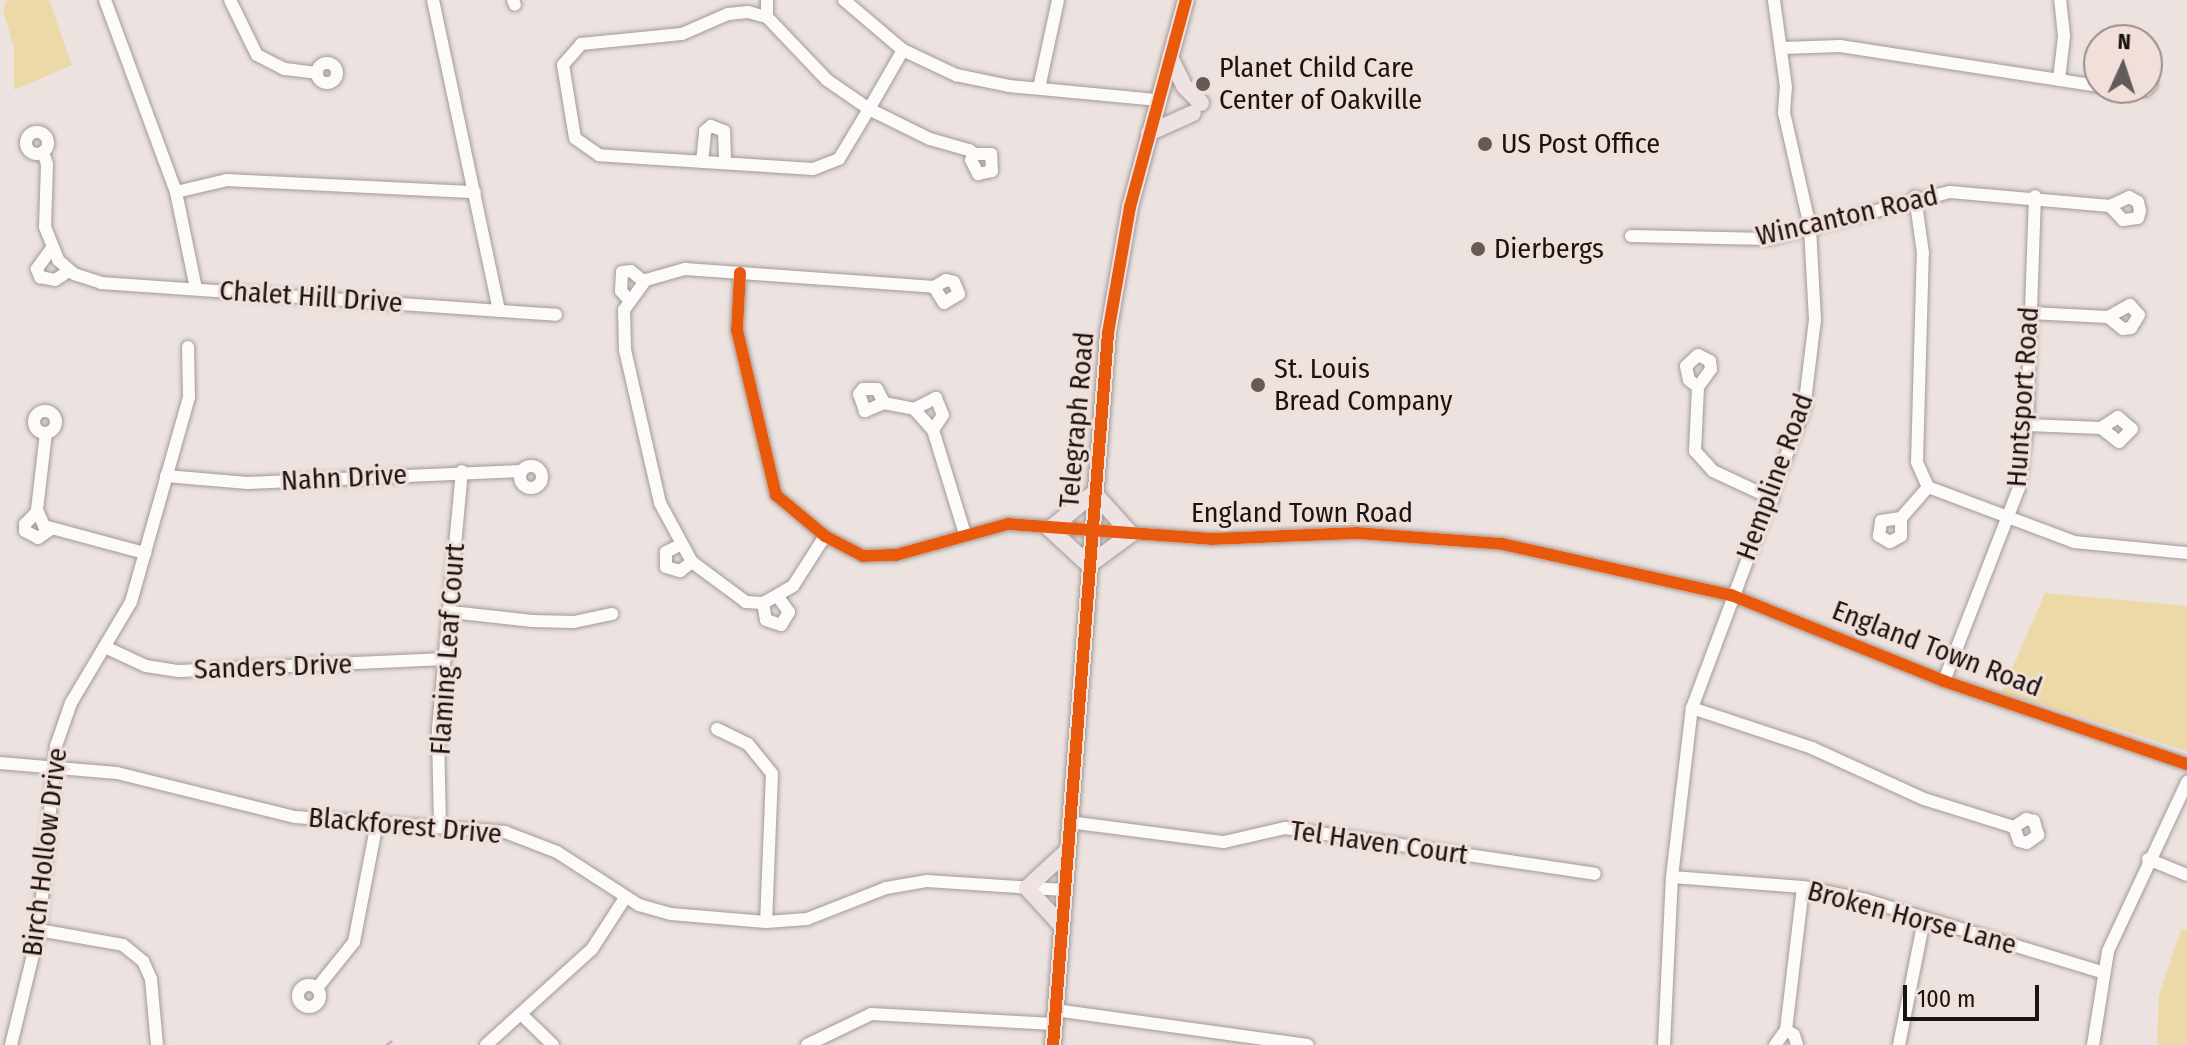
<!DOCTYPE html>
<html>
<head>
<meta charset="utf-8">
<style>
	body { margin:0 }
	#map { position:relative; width:2187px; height:1045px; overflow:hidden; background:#ece2df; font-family:"Fira Sans Condensed",sans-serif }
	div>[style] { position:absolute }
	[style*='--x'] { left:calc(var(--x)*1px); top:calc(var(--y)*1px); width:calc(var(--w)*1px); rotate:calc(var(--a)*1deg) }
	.green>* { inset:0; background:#edd9a7 }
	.stream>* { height:3px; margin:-1.5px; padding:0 1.5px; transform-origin:1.5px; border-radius:1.5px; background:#e3a5c4 }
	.roads { filter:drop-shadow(0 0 2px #a29a98) drop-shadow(0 0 2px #a29a98) }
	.minor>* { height:12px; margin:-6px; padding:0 6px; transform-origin:6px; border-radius:6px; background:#fcfbfa }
	.minor>.ring { margin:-6px; padding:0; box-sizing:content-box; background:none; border:12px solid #fcfbfa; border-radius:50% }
	.major>* { height:16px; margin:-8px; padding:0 8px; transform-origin:8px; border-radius:8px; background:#eee2e3 }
	.cycleway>* { height:12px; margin:-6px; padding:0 6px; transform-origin:6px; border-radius:6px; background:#e8590c }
	.dots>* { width:22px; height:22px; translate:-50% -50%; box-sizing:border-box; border:4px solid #f1dfda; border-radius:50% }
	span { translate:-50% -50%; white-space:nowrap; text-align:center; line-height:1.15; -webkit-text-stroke:6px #f1dfda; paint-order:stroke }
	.poi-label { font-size:28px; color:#191311 }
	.left { translate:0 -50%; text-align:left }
	.street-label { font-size:28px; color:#191311 }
	.north { position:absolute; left:2083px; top:24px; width:80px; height:80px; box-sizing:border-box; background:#f1dfda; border:2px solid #9b8d8a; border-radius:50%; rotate:3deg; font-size:22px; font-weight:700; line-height:32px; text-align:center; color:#191311 }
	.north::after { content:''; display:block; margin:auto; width:28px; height:36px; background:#635b59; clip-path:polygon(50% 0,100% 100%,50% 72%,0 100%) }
	.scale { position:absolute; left:1903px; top:985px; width:136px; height:36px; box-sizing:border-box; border:4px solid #191311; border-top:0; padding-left:10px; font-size:24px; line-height:28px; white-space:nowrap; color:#191311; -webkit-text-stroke:6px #f1dfda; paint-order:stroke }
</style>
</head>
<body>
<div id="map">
	<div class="green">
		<div style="clip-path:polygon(7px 0,49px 0,72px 65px,14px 90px,14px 48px,3px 10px)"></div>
		<div style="clip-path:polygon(2045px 593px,2187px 606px,2187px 751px,2002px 692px)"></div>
		<div style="clip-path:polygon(2181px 929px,2187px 930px,2187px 1045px,2157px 1045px,2159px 996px)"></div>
	</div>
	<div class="stream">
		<div style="--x:386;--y:1045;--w:6;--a:-39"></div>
	</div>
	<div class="roads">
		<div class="minor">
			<div style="--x:105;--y:0;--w:205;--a:69.7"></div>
			<div style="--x:176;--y:192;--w:99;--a:78.3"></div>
			<div style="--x:230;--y:0;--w:61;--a:63.9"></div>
			<div style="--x:257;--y:55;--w:31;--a:27"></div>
			<div style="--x:285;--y:69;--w:32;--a:7"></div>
			<div style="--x:433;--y:0;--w:318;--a:78"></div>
			<div style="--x:513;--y:0;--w:5;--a:68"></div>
			<div style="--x:844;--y:0;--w:77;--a:40.3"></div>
			<div style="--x:903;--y:50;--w:59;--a:25.3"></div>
			<div style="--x:956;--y:75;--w:54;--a:11.7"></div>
			<div style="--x:1009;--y:86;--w:150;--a:5.4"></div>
			<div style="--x:748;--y:12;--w:20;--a:15"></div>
			<div style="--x:767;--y:17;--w:87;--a:46.4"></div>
			<div style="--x:827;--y:80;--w:51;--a:34.6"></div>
			<div style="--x:869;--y:109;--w:58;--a:121"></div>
			<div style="--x:839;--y:159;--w:28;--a:159"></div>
			<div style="--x:813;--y:169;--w:214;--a:-176.3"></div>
			<div style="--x:599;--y:155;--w:29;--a:-145"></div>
			<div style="--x:575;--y:138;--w:74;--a:-99.3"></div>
			<div style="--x:563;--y:65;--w:28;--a:-49"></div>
			<div style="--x:581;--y:44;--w:101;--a:-5.7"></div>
			<div style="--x:682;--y:34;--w:50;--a:-23.5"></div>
			<div style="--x:728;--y:14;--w:20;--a:-6"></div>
			<div style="--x:767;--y:17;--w:17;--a:-90"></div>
			<div style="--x:1782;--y:48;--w:58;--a:-2"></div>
			<div style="--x:1840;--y:46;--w:262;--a:8.8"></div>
			<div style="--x:903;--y:50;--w:68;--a:120"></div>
			<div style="--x:869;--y:109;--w:68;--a:26.2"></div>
			<div style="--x:930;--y:139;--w:41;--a:15.8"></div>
			<div style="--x:969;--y:150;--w:7;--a:34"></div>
			<div style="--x:975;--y:154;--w:7;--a:124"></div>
			<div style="--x:971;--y:160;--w:16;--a:63"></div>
			<div style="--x:978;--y:174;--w:14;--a:-12"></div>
			<div style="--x:992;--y:171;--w:17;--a:-93"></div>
			<div style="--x:991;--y:154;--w:16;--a:180"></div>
			<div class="ring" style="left:317px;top:63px;width:8px;height:8px"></div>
			<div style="--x:2059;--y:80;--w:44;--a:-83.5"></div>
			<div style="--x:2064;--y:36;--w:36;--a:-96"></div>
			<div style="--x:1039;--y:88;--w:90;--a:-77.8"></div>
			<div style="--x:2130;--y:88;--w:16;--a:7"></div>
			<div style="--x:2146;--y:90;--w:8;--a:-50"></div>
			<div style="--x:2151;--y:84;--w:14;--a:-107"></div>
			<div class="ring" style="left:26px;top:132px;width:10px;height:10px"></div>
			<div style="--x:43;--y:152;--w:13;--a:72"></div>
			<div style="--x:47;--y:164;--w:63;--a:91.8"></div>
			<div style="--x:45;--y:227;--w:35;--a:68"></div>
			<div style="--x:58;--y:260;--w:21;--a:41"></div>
			<div style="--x:74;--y:274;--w:28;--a:18"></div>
			<div style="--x:101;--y:283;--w:456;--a:4"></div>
			<div style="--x:702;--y:162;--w:31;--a:-84"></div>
			<div style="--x:705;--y:131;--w:8;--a:-40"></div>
			<div style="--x:711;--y:126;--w:14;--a:21"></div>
			<div style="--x:724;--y:131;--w:32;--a:88"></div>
			<div style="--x:176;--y:192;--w:52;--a:-13.2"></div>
			<div style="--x:227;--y:180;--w:248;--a:2.8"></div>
			<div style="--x:1631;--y:236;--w:137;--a:1.3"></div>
			<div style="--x:1768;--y:239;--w:188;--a:-14.5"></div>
			<div style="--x:1950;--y:192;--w:161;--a:5"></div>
			<div style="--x:2110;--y:206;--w:21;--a:-25"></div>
			<div style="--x:2129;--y:197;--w:10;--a:29"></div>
			<div style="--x:2138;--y:202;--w:9;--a:77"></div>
			<div style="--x:2140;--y:211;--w:7;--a:106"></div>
			<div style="--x:2138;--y:218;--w:15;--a:172"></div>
			<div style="--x:2123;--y:220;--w:19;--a:-133"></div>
			<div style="--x:52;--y:248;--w:26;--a:126"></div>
			<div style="--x:37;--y:269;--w:9;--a:69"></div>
			<div style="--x:40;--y:277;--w:15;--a:11"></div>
			<div style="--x:55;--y:280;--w:17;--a:-33"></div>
			<div style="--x:740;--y:273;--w:57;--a:93"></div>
			<div style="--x:737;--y:330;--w:170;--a:76.7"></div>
			<div style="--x:776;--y:495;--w:64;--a:39.9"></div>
			<div style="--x:825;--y:536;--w:43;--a:27.8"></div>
			<div style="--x:863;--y:556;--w:33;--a:-2"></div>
			<div style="--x:896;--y:555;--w:116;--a:-15.5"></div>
			<div style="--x:1008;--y:524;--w:205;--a:4.2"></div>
			<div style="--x:1212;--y:539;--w:145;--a:-2.4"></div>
			<div style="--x:1357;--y:533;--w:145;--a:4.3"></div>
			<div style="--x:1502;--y:544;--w:235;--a:12.6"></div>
			<div style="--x:1731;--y:595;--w:230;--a:22"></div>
			<div style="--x:1944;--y:681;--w:257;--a:18.9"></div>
			<div style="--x:629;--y:300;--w:12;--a:-132"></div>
			<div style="--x:621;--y:291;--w:19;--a:-87"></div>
			<div style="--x:622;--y:272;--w:9;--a:-6"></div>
			<div style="--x:631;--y:271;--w:17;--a:40"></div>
			<div style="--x:2030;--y:313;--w:78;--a:2.9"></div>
			<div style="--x:2108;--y:317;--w:25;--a:-29"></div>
			<div style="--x:2130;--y:305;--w:13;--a:48"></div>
			<div style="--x:2139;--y:315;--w:15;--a:122"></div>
			<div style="--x:2131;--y:328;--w:8;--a:173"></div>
			<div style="--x:2123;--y:329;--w:19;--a:-141"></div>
			<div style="--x:1698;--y:387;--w:22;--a:-54"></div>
			<div style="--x:1711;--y:369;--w:8;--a:-97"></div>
			<div style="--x:1710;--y:361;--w:13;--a:-153"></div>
			<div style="--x:1698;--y:355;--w:16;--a:137"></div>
			<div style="--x:1686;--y:366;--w:14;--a:78"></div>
			<div style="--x:1689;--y:380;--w:11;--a:38"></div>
			<div style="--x:1698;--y:387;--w:64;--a:92.7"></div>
			<div style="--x:1695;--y:451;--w:27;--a:48"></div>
			<div style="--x:1713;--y:471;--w:66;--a:25"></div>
			<div style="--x:884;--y:403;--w:21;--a:157"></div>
			<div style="--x:865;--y:411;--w:18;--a:-109"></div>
			<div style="--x:859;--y:394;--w:6;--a:-51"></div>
			<div style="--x:863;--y:389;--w:14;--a:0"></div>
			<div style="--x:877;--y:389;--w:16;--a:63"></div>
			<div style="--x:884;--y:403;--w:31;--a:11"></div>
			<div style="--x:914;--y:409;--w:28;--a:48"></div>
			<div style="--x:933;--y:430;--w:109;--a:72.9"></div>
			<div style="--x:914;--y:409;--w:25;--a:-27"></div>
			<div style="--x:936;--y:398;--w:18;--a:68"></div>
			<div style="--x:943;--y:415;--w:18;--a:124"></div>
			<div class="ring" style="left:34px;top:411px;width:10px;height:10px"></div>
			<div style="--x:2027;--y:425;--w:74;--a:2.3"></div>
			<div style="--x:2101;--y:428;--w:20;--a:-33"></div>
			<div style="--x:2118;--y:417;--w:18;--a:41"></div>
			<div style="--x:2132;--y:429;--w:18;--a:135"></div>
			<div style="--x:2119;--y:442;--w:23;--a:-142"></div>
			<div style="--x:46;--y:433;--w:78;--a:96.7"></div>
			<div style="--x:37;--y:510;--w:17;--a:66"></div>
			<div style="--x:44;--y:526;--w:105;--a:15"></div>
			<div class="ring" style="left:520px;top:466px;width:10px;height:10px"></div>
			<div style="--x:166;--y:476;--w:82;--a:4.9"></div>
			<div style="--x:248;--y:483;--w:273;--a:-2.5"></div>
			<div style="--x:1928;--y:487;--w:156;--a:20.6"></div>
			<div style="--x:2074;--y:542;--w:114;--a:5.6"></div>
			<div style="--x:37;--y:512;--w:17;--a:135"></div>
			<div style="--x:25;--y:524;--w:7;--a:90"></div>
			<div style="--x:25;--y:531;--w:15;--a:28"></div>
			<div style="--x:38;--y:538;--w:16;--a:-35"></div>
			<div style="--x:1901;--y:518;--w:18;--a:90"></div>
			<div style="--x:1901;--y:536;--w:13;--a:151"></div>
			<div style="--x:1890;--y:542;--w:13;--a:-151"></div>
			<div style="--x:1879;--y:536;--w:15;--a:-82"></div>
			<div style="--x:1881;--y:521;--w:20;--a:-9"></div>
			<div style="--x:1901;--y:518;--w:41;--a:-48.9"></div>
			<div style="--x:1928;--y:487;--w:27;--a:-114"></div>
			<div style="--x:1917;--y:462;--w:209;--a:-88.4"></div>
			<div style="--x:1923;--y:253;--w:57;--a:-98.1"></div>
			<div style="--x:825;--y:536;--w:59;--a:122.6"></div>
			<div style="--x:793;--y:586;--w:34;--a:150"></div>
			<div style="--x:763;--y:603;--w:17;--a:-177"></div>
			<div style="--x:746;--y:602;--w:67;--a:-143.5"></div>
			<div style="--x:692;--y:562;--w:67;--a:-118.5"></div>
			<div style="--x:660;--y:503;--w:157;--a:-102.9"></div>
			<div style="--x:625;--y:350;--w:40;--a:-91.4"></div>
			<div style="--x:624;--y:310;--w:37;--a:-54"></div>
			<div style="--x:646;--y:280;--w:41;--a:-15.8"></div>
			<div style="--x:685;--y:269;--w:250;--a:4.1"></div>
			<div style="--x:934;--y:287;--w:14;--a:-30"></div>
			<div style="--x:946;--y:280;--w:8;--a:14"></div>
			<div style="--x:954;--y:282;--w:13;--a:67"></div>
			<div style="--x:959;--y:294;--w:17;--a:149"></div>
			<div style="--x:944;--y:303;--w:19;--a:-122"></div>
			<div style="--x:680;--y:545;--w:16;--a:153"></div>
			<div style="--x:666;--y:552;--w:15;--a:90"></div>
			<div style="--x:666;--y:567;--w:15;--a:16"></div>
			<div style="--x:680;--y:571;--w:15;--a:-37"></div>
			<div style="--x:763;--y:603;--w:17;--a:80"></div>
			<div style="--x:766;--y:620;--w:16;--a:18"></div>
			<div style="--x:781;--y:625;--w:15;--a:-58"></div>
			<div style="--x:789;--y:612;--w:17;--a:-126"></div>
			<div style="--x:451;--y:612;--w:82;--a:6.3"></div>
			<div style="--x:533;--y:621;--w:41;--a:1.4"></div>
			<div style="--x:574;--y:622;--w:39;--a:-12"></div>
			<div style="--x:105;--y:647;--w:45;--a:24.9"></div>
			<div style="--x:146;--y:666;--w:33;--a:9"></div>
			<div style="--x:179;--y:671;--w:266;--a:-2.6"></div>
			<div style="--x:1944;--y:681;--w:207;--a:-68.8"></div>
			<div style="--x:2019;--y:488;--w:64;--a:-82.8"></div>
			<div style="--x:2027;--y:425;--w:229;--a:-88"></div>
			<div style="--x:1692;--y:708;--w:126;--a:18.4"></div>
			<div style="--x:1812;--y:748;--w:123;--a:24.5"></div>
			<div style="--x:1924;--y:799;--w:94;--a:17.3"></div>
			<div style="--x:2014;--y:827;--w:15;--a:70"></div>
			<div style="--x:2019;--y:841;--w:8;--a:14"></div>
			<div style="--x:2027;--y:843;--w:14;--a:-36"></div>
			<div style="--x:2038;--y:835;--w:15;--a:-106"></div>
			<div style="--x:2034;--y:821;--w:8;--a:-166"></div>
			<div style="--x:2026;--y:819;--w:14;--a:146"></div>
			<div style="--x:717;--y:729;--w:34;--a:26"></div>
			<div style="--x:748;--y:744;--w:38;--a:51"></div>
			<div style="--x:772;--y:774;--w:148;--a:92.3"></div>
			<div style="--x:0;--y:763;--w:117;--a:4.9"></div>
			<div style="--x:117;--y:773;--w:183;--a:13.9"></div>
			<div style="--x:295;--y:817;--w:211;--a:4.1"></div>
			<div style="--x:505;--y:832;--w:56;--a:21"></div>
			<div style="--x:557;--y:852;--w:98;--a:32.9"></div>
			<div style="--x:639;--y:905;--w:33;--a:16"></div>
			<div style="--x:671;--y:914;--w:95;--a:4.8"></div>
			<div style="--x:766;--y:922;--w:41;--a:-4.2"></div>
			<div style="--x:807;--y:919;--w:85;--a:-21.4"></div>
			<div style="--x:886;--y:888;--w:42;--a:-9.7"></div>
			<div style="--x:927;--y:881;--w:137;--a:3.8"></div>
			<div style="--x:1069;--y:822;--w:156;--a:7.4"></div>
			<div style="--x:1224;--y:842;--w:63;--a:-12.9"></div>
			<div style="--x:1285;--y:828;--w:313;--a:8.4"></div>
			<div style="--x:440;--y:827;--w:98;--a:-91.2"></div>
			<div style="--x:438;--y:729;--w:259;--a:-84.7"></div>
			<div style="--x:2148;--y:859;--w:42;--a:22.3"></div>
			<div style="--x:1672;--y:877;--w:131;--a:4.4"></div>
			<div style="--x:1803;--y:887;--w:64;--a:11.7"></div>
			<div style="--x:1866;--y:900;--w:247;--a:17"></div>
			<div style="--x:39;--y:930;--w:85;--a:10.1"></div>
			<div style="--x:123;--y:945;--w:26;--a:39"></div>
			<div style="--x:143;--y:961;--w:20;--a:66"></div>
			<div style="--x:151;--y:979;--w:66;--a:84.8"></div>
			<div class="ring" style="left:298px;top:985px;width:10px;height:10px"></div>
			<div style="--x:317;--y:988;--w:59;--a:-51.2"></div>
			<div style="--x:354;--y:942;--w:121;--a:-79.1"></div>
			<div style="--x:1055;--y:1010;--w:255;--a:7.9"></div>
			<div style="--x:522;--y:1015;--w:43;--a:44.1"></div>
			<div style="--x:1786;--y:1030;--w:144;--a:-83.2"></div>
			<div style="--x:1786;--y:1030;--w:9;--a:32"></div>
			<div style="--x:1794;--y:1035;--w:10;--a:73"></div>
			<div style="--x:11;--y:1045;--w:118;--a:-76.3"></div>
			<div style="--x:39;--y:930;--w:185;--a:-84.7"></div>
			<div style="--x:56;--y:746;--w:46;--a:-70.8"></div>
			<div style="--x:71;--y:703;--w:117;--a:-59.3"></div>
			<div style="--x:131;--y:602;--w:213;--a:-74.2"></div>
			<div style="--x:189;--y:397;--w:50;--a:-91.1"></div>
			<div style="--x:486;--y:1045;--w:143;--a:-42.2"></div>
			<div style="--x:592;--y:949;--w:61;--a:-57.1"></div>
			<div style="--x:807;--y:1045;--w:71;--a:-25.8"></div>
			<div style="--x:871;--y:1014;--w:183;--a:3.1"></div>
			<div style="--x:1664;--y:1045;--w:168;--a:-87.3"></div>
			<div style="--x:1672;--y:877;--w:170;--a:-83.3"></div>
			<div style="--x:1692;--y:708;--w:319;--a:-69.5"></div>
			<div style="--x:1804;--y:409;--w:90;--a:-83"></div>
			<div style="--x:1815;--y:320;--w:93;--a:-93.1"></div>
			<div style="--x:1810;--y:227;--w:117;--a:-102.8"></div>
			<div style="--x:1784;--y:113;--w:26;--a:-86"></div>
			<div style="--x:1786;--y:87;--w:88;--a:-97.9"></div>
			<div style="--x:1775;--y:1045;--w:19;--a:-54"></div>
			<div style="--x:1899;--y:1045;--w:127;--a:-78.7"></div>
			<div style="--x:2093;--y:1045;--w:95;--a:-80.9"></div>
			<div style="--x:2108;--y:951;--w:187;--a:-64.9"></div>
		</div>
		<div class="major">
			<div style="--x:1170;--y:57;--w:32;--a:64"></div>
			<div style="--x:1184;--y:86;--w:24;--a:45"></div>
			<div style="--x:1149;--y:133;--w:48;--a:-24.4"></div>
			<div style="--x:1089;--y:565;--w:53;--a:-137.3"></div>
			<div style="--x:1050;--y:529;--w:57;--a:-39.3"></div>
			<div style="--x:1089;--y:565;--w:52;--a:-36.4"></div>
			<div style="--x:1131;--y:534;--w:55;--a:-132.1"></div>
			<div style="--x:1061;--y:925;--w:50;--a:-132.6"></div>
			<div style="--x:1027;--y:888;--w:54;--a:-42.8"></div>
			<div style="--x:1053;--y:1045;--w:714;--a:-85.58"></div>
			<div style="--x:1108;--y:333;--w:128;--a:-80.1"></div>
			<div style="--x:1130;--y:207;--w:214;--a:-74.9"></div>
		</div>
	</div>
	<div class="cycleway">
		<div style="--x:740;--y:273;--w:57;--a:93"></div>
		<div style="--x:737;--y:330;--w:170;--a:76.7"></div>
		<div style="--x:776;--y:495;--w:64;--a:39.9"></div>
		<div style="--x:825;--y:536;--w:43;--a:27.8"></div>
		<div style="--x:863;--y:556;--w:33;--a:-2"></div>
		<div style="--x:896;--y:555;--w:116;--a:-15.5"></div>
		<div style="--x:1008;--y:524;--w:205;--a:4.2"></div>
		<div style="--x:1212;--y:539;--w:145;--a:-2.4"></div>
		<div style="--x:1357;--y:533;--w:145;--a:4.3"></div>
		<div style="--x:1502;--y:544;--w:235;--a:12.6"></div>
		<div style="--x:1731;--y:595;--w:230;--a:22"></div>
		<div style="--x:1944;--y:681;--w:257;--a:18.9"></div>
		<div style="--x:1053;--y:1045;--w:714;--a:-85.58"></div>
		<div style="--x:1108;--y:333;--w:128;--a:-80.1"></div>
		<div style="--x:1130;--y:207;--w:214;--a:-74.9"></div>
	</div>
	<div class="dots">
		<div style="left:1203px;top:84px;background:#635b59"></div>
		<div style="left:1485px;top:144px;background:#635b59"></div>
		<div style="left:1478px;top:249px;background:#635b59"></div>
		<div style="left:1258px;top:385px;background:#635b59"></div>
	</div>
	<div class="poi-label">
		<span class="left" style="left:1219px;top:84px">Planet Child Care<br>Center of Oakville</span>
		<span class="left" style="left:1501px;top:144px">US Post Office</span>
		<span class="left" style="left:1494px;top:249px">Dierbergs</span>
		<span class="left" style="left:1274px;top:385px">St. Louis<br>Bread Company</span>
	</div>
	<div class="street-label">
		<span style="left:1847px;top:216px;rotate:-13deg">Wincanton Road</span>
		<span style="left:311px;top:297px;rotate:4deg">Chalet Hill Drive</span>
		<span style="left:2023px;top:397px;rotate:-86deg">Huntsport Road</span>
		<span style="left:1077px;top:420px;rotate:-85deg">Telegraph Road</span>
		<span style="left:1775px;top:477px;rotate:-70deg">Hempline Road</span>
		<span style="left:344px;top:478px;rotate:-3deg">Nahn Drive</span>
		<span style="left:1302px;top:513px">England Town Road</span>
		<span style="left:448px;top:649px;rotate:-86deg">Flaming Leaf Court</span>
		<span style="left:1937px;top:649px;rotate:21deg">England Town Road</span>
		<span style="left:273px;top:667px;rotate:-2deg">Sanders Drive</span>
		<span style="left:405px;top:826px;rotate:5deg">Blackforest Drive</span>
		<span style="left:1379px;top:843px;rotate:8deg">Tel Haven Court</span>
		<span style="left:45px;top:852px;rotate:-83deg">Birch Hollow Drive</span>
		<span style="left:1912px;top:918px;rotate:15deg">Broken Horse Lane</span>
	</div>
	<div class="north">N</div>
	<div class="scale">100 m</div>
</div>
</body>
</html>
